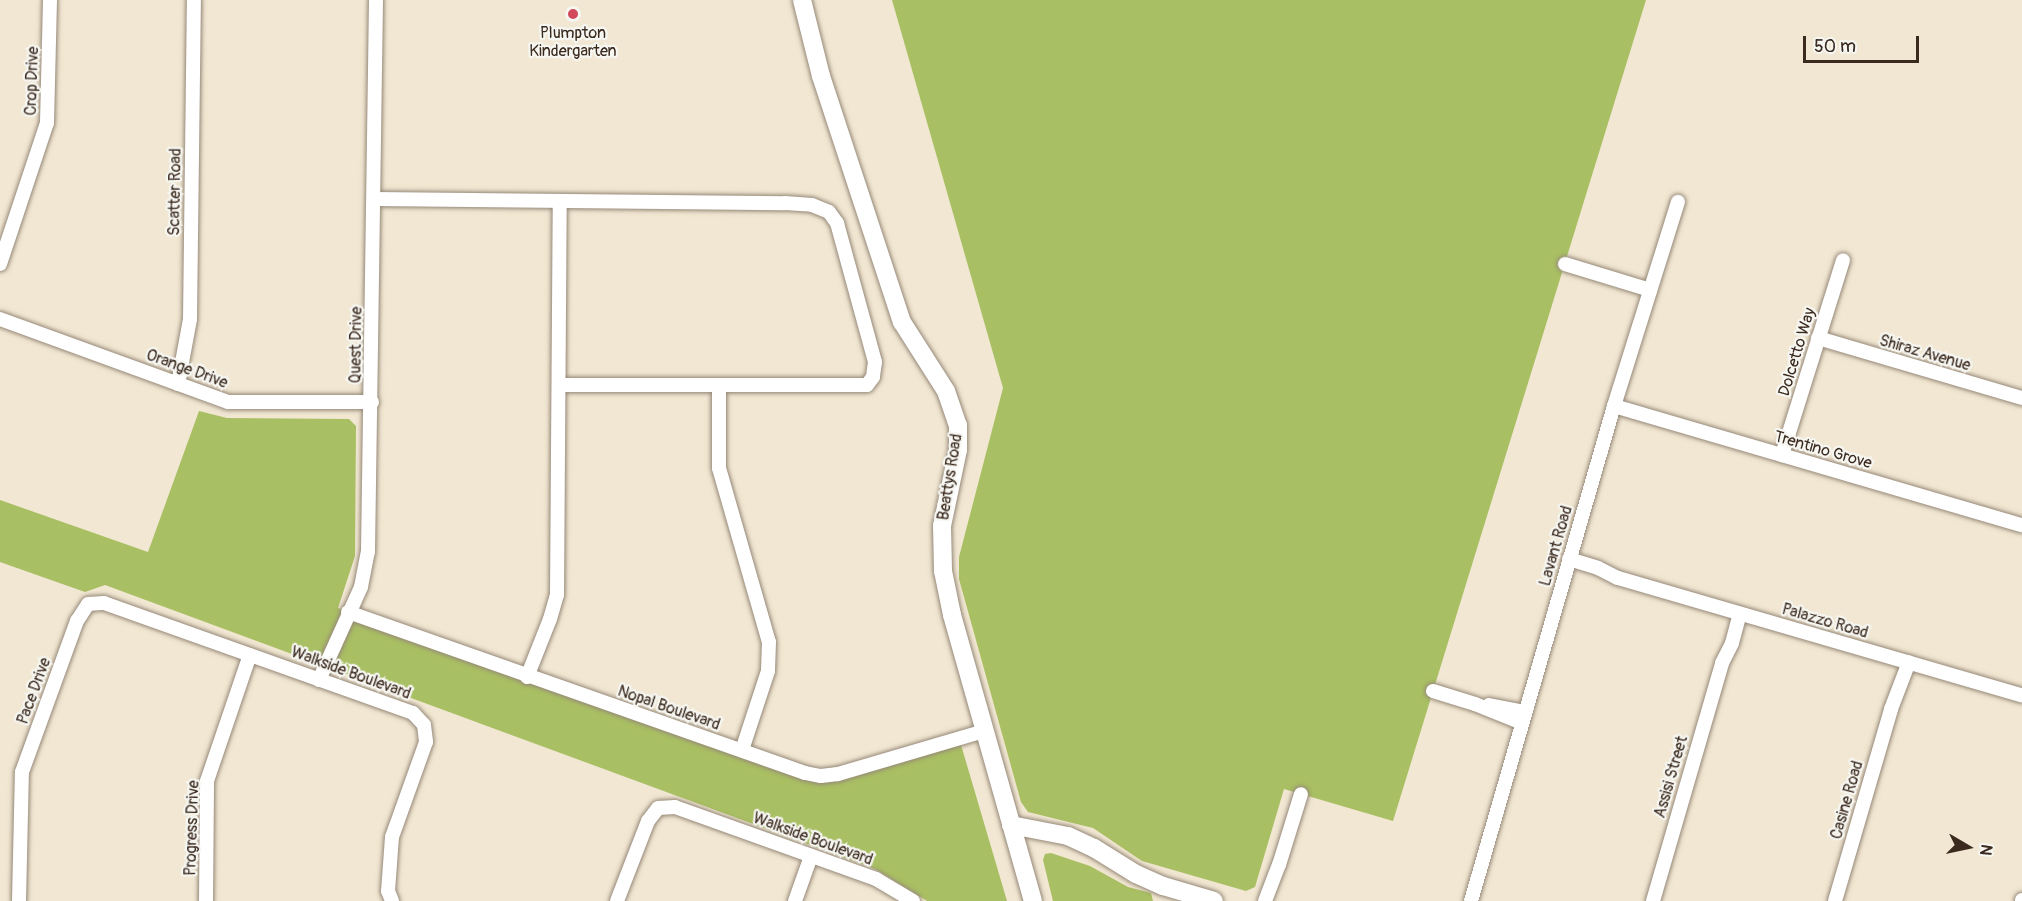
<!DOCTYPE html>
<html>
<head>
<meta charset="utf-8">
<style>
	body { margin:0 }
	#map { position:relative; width:2022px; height:901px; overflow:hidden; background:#f1e7d2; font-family:Pangolin,sans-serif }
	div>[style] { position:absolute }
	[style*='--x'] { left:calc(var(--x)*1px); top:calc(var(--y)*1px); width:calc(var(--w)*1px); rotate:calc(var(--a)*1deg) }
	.green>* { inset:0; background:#a9bf63 }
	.roads { filter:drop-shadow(0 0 2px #968878) drop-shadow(0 0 2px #968878) }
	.minor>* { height:14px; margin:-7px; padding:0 7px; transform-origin:7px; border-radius:7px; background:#fff }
	.tertiary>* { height:18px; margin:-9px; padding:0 9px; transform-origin:9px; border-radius:9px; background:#fff }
	.dots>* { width:16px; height:16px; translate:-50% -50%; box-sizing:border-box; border:3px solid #f6f6f2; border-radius:50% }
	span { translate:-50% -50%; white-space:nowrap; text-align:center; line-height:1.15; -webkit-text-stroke:4.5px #f6f6f2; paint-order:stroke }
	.poi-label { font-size:16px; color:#3b2a1e }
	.street-label { font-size:16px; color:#3b2a1e }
	.north { position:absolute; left:1938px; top:817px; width:60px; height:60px; -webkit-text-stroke:4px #f6f6f2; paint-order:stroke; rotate:99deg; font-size:16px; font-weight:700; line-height:24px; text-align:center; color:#3b2a1e }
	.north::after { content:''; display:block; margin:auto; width:21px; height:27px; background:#3b2a1e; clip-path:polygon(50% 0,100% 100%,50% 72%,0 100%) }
	.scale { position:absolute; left:1803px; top:36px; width:116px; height:27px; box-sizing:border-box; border:3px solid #3b2a1e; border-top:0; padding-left:8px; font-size:18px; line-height:21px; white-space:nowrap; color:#3b2a1e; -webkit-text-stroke:4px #f6f6f2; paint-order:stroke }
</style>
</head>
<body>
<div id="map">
	<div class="green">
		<div style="clip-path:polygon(892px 0,1646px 0,1393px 821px,1284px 789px,1255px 887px,1246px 891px,1142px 861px,1093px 828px,1028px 812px,1021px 802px,959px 579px,959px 557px,1003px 388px)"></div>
		<div style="clip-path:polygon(199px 411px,227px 418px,349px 419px,356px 426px,355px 556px,338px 608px,821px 776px,959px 738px,1007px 901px,927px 901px,875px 869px,105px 585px,85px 592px,0 562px,0 500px,148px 552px)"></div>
		<div style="clip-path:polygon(1051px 853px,1090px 866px,1128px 887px,1151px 893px,1153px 901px,1053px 901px,1043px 860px,1045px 854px)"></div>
	</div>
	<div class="roads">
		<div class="minor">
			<div style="--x:374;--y:199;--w:411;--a:0.6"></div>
			<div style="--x:785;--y:203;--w:27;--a:4"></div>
			<div style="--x:812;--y:205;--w:18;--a:22"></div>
			<div style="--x:829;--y:212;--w:14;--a:54"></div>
			<div style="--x:837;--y:223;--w:144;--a:74.7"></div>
			<div style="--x:875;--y:362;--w:15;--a:98"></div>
			<div style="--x:873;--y:377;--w:10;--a:127"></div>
			<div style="--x:867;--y:385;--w:307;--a:180"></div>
			<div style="--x:0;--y:264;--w:149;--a:-71.6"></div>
			<div style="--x:47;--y:123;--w:123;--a:-88.6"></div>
			<div style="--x:1565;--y:264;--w:89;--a:17"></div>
			<div style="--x:0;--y:319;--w:243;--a:20"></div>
			<div style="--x:228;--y:402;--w:144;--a:0"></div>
			<div style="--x:1818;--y:338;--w:213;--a:16.4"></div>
			<div style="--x:178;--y:384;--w:66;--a:-79.5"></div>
			<div style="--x:190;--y:319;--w:319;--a:-89.3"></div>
			<div style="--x:719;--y:386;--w:82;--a:90"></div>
			<div style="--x:719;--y:468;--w:181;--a:74"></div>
			<div style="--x:769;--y:642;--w:29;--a:92"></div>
			<div style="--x:768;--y:671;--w:83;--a:108.2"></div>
			<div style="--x:1614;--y:406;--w:425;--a:16.3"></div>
			<div style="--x:1782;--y:455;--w:204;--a:-72.6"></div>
			<div style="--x:1569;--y:559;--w:30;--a:17"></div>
			<div style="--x:1598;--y:568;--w:22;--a:27"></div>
			<div style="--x:1618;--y:578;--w:421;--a:16.2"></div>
			<div style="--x:348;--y:612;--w:485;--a:19.4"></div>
			<div style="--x:805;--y:773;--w:16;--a:11"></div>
			<div style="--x:821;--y:776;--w:17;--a:-7"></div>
			<div style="--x:838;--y:774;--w:152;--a:-16.4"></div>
			<div style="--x:527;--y:677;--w:62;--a:-68.4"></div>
			<div style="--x:550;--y:619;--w:25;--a:-74"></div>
			<div style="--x:557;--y:595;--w:394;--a:-89.6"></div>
			<div style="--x:319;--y:680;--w:102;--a:-65.7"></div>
			<div style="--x:361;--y:587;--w:36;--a:-79"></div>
			<div style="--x:368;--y:552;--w:552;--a:-89.17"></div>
			<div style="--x:1433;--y:691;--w:44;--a:17.2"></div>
			<div style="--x:1475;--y:704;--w:51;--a:22"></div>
			<div style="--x:1489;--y:705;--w:37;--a:11"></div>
			<div style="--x:19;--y:901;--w:129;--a:-88.7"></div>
			<div style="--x:22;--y:772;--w:161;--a:-70"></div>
			<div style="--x:77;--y:621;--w:20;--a:-57"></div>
			<div style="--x:88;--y:604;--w:16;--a:-4"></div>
			<div style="--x:104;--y:603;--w:328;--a:19.6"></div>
			<div style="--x:413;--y:713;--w:16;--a:47"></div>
			<div style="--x:424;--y:725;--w:17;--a:83"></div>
			<div style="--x:426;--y:742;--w:101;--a:109.7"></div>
			<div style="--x:392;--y:837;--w:54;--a:94.2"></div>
			<div style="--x:388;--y:891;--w:11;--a:68"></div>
			<div style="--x:206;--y:901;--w:120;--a:-89.5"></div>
			<div style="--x:207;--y:781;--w:133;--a:-71.2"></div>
			<div style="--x:617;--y:901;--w:86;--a:-68.8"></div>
			<div style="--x:648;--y:821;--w:16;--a:-52"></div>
			<div style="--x:658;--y:808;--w:17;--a:-3"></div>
			<div style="--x:675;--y:807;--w:214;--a:19.7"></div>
			<div style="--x:876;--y:879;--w:43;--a:30.7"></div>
			<div style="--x:795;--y:901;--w:48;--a:-70.4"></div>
			<div style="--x:1265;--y:901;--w:39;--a:-69"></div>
			<div style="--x:1279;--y:865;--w:74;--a:-72.8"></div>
			<div style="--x:1471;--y:901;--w:515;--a:-73.89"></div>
			<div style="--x:1614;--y:406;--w:214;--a:-72.6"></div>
			<div style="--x:1653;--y:901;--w:248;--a:-73.8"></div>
			<div style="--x:1722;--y:663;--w:22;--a:-63"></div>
			<div style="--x:1732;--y:643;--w:30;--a:-75"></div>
			<div style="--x:1835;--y:901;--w:200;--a:-73.7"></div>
			<div style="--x:1891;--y:709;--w:50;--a:-69"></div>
			<div style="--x:2022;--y:901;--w:1;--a:-90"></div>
		</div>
		<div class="tertiary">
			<div style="--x:802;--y:0;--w:78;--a:76"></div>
			<div style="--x:821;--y:76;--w:259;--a:71.8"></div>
			<div style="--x:902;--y:322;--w:82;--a:57.5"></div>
			<div style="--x:946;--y:391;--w:36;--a:71"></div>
			<div style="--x:958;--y:425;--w:25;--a:90"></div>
			<div style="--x:958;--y:450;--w:78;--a:101.9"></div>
			<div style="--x:942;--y:526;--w:45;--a:88.7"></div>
			<div style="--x:943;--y:571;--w:45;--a:78.4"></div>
			<div style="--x:952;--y:615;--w:297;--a:74.2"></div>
			<div style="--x:1011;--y:825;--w:58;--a:10.9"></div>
			<div style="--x:1068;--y:836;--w:29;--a:25"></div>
			<div style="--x:1094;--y:848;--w:49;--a:31.8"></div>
			<div style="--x:1136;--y:874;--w:30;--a:24"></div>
			<div style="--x:1163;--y:886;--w:53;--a:16.4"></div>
		</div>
	</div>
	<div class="dots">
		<div style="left:573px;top:14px;background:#d1495b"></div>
	</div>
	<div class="poi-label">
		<span style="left:573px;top:42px">Plumpton<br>Kindergarten</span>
	</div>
	<div class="street-label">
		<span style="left:32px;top:81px;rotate:-88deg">Crop Drive</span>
		<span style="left:175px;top:192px;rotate:-89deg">Scatter Road</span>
		<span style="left:356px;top:345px;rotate:-89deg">Quest Drive</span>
		<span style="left:1797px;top:352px;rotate:-73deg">Dolcetto Way</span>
		<span style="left:1925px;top:353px;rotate:16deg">Shiraz Avenue</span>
		<span style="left:187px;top:369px;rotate:20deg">Orange Drive</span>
		<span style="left:1823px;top:450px;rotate:16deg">Trentino Grove</span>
		<span style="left:950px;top:477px;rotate:-81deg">Beattys Road</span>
		<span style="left:1556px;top:546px;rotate:-74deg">Lavant Road</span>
		<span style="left:1825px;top:621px;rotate:16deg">Palazzo Road</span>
		<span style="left:351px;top:673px;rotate:20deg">Walkside Boulevard</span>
		<span style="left:34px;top:691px;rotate:-70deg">Pace Drive</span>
		<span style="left:669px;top:708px;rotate:19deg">Nopal Boulevard</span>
		<span style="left:1671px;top:777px;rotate:-74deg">Assisi Street</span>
		<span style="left:1847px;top:800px;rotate:-74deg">Casine Road</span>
		<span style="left:192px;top:828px;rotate:-88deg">Progress Drive</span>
		<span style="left:813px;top:839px;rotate:20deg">Walkside Boulevard</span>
	</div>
	<div class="north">N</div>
	<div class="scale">50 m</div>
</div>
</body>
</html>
